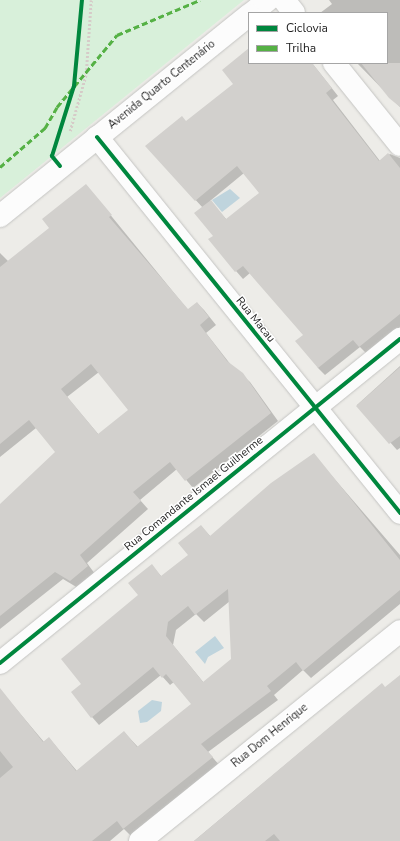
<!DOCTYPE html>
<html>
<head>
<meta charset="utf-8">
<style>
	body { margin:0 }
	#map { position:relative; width:400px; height:841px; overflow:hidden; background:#edece8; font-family:"Nunito Sans",sans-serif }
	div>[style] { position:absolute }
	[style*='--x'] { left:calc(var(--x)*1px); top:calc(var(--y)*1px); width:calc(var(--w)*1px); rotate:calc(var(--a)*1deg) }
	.park>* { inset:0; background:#d8f0da }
	.water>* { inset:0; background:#bfd4dd }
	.shadow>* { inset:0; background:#0003 }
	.building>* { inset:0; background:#d2d0cd }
	.path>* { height:2.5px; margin-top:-1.25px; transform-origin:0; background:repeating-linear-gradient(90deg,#d6cbc8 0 2px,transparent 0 4px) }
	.roads { filter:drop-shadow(0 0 1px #c4c4c2) drop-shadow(0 0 1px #c4c4c2) }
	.minor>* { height:22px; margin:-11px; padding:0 11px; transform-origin:11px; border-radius:11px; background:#fcfcfc }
	.quiet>* { height:3px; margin-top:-1.5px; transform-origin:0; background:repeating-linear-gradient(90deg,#55b145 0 6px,transparent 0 9px) }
	.cycleway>* { height:4px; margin:-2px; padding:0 2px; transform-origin:2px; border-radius:2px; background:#00873e }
	span { translate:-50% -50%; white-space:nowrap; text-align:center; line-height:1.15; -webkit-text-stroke:3px #fff; paint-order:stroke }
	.street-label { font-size:11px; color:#1f1f1f }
	.legend { position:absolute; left:248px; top:12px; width:140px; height:52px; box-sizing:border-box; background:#fff; border:1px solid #a5a5a5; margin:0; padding:5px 7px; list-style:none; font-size:12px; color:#1f1f1f }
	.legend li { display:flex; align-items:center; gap:8px; height:20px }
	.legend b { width:20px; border:1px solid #a5a5a5 }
</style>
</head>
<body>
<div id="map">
	<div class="park">
		<div style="clip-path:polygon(0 0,244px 0,0 198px)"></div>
	</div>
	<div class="water">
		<div style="clip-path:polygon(230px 189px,240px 198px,222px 212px,212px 200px)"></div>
		<div style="clip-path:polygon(215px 636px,224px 648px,208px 657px,205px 664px,195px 652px)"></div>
		<div style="clip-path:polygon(152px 700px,162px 702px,161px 711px,147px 722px,140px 723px,138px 711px)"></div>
	</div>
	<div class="shadow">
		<div style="clip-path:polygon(329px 0,400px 0,400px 107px,357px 63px,387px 63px,387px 13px,320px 13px,332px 4px)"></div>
		<div style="clip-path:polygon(evenodd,249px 51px,249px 63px,312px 63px,338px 96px,333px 100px,380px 161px,390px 154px,400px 158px,400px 327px,367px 354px,360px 347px,325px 375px,318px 368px,304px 335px,250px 273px,243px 279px,236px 271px,210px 240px,214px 236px,203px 208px,146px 146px,186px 122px,234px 84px,249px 51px,244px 173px,260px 193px,227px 220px,210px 201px,244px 173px)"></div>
		<div style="clip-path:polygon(evenodd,86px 185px,188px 310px,197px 303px,204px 310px,216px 325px,206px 333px,231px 365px,250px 382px,278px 421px,193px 488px,177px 469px,140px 500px,148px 509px,87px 563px,95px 574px,78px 588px,63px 579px,0 629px,0 505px,57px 452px,36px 428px,0 457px,0 253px,9px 262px,51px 228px,86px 185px,99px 372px,129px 410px,99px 435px,67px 397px,99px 372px)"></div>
		<div style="clip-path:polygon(400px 366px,400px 448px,397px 450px,357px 405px)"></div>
		<div style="clip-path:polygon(evenodd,313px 454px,400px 555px,400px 604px,311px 678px,303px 670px,274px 695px,278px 700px,208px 752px,220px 766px,132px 837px,124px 829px,110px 841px,0 841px,0 704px,7px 698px,44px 742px,49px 738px,77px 771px,124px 732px,138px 747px,192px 704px,174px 682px,170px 685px,161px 675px,99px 725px,92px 717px,83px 684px,139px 595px,152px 566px,162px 577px,190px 555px,201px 526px,211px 537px,313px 454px,230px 601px,232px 659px,204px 683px,173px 645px,176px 630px,196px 614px,204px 622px,230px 601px)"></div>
		<div style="clip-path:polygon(400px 676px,400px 841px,194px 841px,382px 684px,385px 688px)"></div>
	</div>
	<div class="building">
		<div style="clip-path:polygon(249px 48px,249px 63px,312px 63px,332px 88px,326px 93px,379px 161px,388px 153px,400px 168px,400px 314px,359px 347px,353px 340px,318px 368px,295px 341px,303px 335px,243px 266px,235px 272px,208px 239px,213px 236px,194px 213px,211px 200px,226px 219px,259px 193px,237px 166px,195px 201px,145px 146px,182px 116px,186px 121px,233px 84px,222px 70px)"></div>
		<div style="clip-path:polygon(361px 63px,400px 63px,400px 107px,389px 98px)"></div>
		<div style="clip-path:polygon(evenodd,86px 184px,112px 215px,109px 217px,188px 309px,197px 302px,209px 317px,200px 325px,227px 361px,243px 373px,271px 413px,185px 481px,170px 462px,133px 492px,141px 501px,80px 555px,88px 566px,70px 581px,55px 572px,0 616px,0 504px,55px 452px,29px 420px,0 444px,0 267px,49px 228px,42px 219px,86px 184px,91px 364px,128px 410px,98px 434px,61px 389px,91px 364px)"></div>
		<div style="clip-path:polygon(400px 367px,400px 436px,389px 444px,356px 406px)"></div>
		<div style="clip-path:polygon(evenodd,314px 453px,400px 560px,400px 590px,303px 671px,296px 662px,267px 686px,271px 691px,201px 744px,213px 757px,123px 829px,117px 821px,92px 841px,0 841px,0 778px,13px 767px,0 751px,0 688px,43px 742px,49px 737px,76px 771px,124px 731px,137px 747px,191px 704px,166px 674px,162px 678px,153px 667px,91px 718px,71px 692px,81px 684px,61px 659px,138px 595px,128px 583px,152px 564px,161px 576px,188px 555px,178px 543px,201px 525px,210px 536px,271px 483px,314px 453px,228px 589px,231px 659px,203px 682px,166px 636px,168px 622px,188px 606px,195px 615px,228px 589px)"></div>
		<div style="clip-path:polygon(400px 675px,400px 841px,280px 841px,274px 834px,265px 841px,194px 841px,382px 683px,385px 687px)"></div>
	</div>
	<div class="path">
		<div style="--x:70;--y:131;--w:59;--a:-74.3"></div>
		<div style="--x:86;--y:74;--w:74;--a:-86.1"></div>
	</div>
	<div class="roads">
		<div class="minor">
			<div style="--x:284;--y:0;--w:16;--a:52"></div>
			<div style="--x:252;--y:13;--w:21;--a:-39"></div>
			<div style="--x:334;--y:63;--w:105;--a:51.2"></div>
			<div style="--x:97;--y:137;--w:483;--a:51.1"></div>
			<div style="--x:0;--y:216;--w:320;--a:-38.9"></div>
			<div style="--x:0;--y:663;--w:515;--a:-39.01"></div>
			<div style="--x:140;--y:841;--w:334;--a:-38.9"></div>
		</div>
	</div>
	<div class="quiet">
		<div style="--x:0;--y:167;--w:60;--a:-40.9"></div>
		<div style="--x:45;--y:128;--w:24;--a:-60"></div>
		<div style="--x:57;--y:107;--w:94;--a:-50.2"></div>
		<div style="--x:117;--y:35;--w:90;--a:-22.9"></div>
	</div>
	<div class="cycleway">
		<div style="--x:97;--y:137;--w:483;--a:51.1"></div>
		<div style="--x:60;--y:166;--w:13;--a:-129"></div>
		<div style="--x:52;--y:156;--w:73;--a:-72.6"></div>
		<div style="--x:74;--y:86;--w:86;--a:-84.7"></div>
		<div style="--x:0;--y:663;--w:515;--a:-39.01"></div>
	</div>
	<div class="street-label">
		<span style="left:162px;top:85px;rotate:-39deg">Avenida Quarto Centenário</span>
		<span style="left:255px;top:320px;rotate:51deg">Rua Macau</span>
		<span style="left:194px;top:494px;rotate:-39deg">Rua Comandante Ismael Guilherme</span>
		<span style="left:270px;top:736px;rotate:-39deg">Rua Dom Henrique</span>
	</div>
	<ul class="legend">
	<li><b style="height:5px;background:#00873e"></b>Ciclovia</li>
	<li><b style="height:5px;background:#55b145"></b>Trilha</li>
	</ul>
</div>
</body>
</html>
